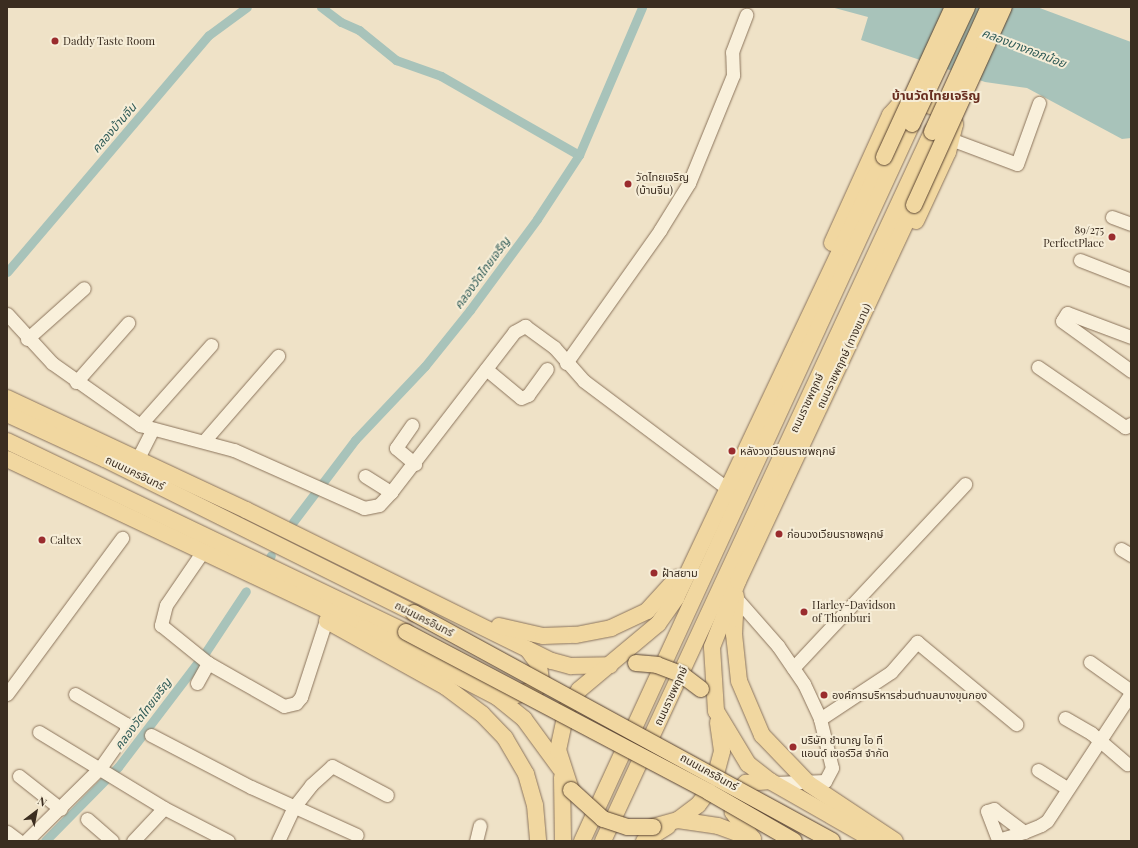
<!DOCTYPE html>
<html>
<head>
<meta charset="utf-8">
<style>
	body { margin:0 }
	#map { position:relative; width:1138px; height:848px; overflow:hidden; background:#efe2c7; font-family:"Playfair Display","Noto Sans Thai",serif }
	div>[style] { position:absolute }
	[style*='--x'] { left:calc(var(--x)*1px); top:calc(var(--y)*1px); width:calc(var(--w)*1px); rotate:calc(var(--a)*1deg) }
	.water>* { inset:0; background:#a8c3ba }
	.canal>* { height:9px; margin:-4.5px; padding:0 4.5px; transform-origin:4.5px; border-radius:4.5px; background:#a8c3ba }
	.roads { filter:drop-shadow(0 0 1px #8b745c) drop-shadow(0 0 1px #8b745c) }
	.minor>* { height:13px; margin:-6.5px; padding:0 6.5px; transform-origin:6.5px; border-radius:6.5px; background:#f9f0db }
	.major>* { height:16px; margin:-8px; padding:0 8px; transform-origin:8px; border-radius:8px; background:#f1d7a0 }
	.bridges { filter:drop-shadow(0 0 1px #594330) drop-shadow(0 0 1px #594330) }
	.major-bridge>* { height:16px; margin:-8px; padding:0 8px; transform-origin:8px; border-radius:8px; background:#f1d7a0 }
	.dots>* { width:11px; height:11px; translate:-50% -50%; box-sizing:border-box; border:2px solid #f6edd7; border-radius:50% }
	span { translate:-50% -50%; white-space:nowrap; text-align:center; line-height:1.15; -webkit-text-stroke:4px #f6edd7; paint-order:stroke }
	.poi-label { font-size:11px; color:#3b2d20 }
	.left { translate:0 -50%; text-align:left }
	.right { translate:-100% -50%; text-align:right }
	.street-label { font-size:11px; color:#3b2d20 }
	.water-label { font-size:12px; color:#2f5b57; font-style:italic }
	.quarter-label { font-size:13px; color:#682d1f; font-weight:700 }
	.frame { position:absolute; inset:0; border:8px solid #3b2d20; pointer-events:none }
	.north { position:absolute; left:16px; top:792px; width:40px; height:40px; -webkit-text-stroke:3px #f6edd7; paint-order:stroke; rotate:32deg; font-size:11px; font-weight:700; line-height:16px; text-align:center; color:#3b2d20 }
	.north::after { content:''; display:block; margin:auto; width:14px; height:18px; background:#3b2d20; clip-path:polygon(50% 0,100% 100%,50% 72%,0 100%) }
</style>
</head>
<body>
<div id="map">
	<div class="water">
		<div style="clip-path:polygon(831px 7px,1037px 7px,1131px 42px,1131px 138px,1122px 139px,1027px 88px,985px 82px,861px 40px,868px 17px)"></div>
	</div>
	<div class="canal">
		<div style="--x:321;--y:7;--w:25;--a:37"></div>
		<div style="--x:341;--y:22;--w:20;--a:24"></div>
		<div style="--x:359;--y:30;--w:48;--a:39"></div>
		<div style="--x:396;--y:60;--w:48;--a:19.6"></div>
		<div style="--x:441;--y:76;--w:159;--a:29.8"></div>
		<div style="--x:7;--y:272;--w:311;--a:-49.6"></div>
		<div style="--x:209;--y:35;--w:47;--a:-36.4"></div>
		<div style="--x:293;--y:522;--w:103;--a:-52.9"></div>
		<div style="--x:355;--y:440;--w:102;--a:-46.6"></div>
		<div style="--x:425;--y:366;--w:72;--a:-51.2"></div>
		<div style="--x:470;--y:310;--w:113;--a:-53.6"></div>
		<div style="--x:537;--y:219;--w:77;--a:-56.7"></div>
		<div style="--x:579;--y:155;--w:161;--a:-66.9"></div>
		<div style="--x:269;--y:559;--w:4;--a:-63"></div>
		<div style="--x:45;--y:841;--w:104;--a:-45.4"></div>
		<div style="--x:118;--y:767;--w:143;--a:-52.7"></div>
		<div style="--x:205;--y:653;--w:74;--a:-56.5"></div>
	</div>
	<div class="roads">
		<div class="minor">
			<div style="--x:953;--y:140;--w:68;--a:20.6"></div>
			<div style="--x:1017;--y:164;--w:65;--a:-70.2"></div>
			<div style="--x:1112;--y:217;--w:20;--a:20"></div>
			<div style="--x:1080;--y:260;--w:55;--a:21.4"></div>
			<div style="--x:7;--y:314;--w:67;--a:47.4"></div>
			<div style="--x:52;--y:363;--w:108;--a:35.2"></div>
			<div style="--x:140;--y:425;--w:97;--a:14.9"></div>
			<div style="--x:234;--y:450;--w:142;--a:24"></div>
			<div style="--x:364;--y:508;--w:15;--a:-11"></div>
			<div style="--x:379;--y:505;--w:18;--a:-47"></div>
			<div style="--x:391;--y:492;--w:202;--a:-52.4"></div>
			<div style="--x:514;--y:332;--w:13;--a:-29"></div>
			<div style="--x:525;--y:326;--w:36;--a:36"></div>
			<div style="--x:554;--y:347;--w:45;--a:48.6"></div>
			<div style="--x:584;--y:381;--w:176;--a:36.9"></div>
			<div style="--x:1131;--y:337;--w:68;--a:-159.4"></div>
			<div style="--x:1067;--y:313;--w:9;--a:122"></div>
			<div style="--x:1062;--y:321;--w:85;--a:35.9"></div>
			<div style="--x:27;--y:339;--w:76;--a:-41.8"></div>
			<div style="--x:566;--y:363;--w:163;--a:-54.7"></div>
			<div style="--x:660;--y:230;--w:55;--a:-58.3"></div>
			<div style="--x:689;--y:183;--w:117;--a:-67.8"></div>
			<div style="--x:733;--y:75;--w:23;--a:-92"></div>
			<div style="--x:732;--y:52;--w:40;--a:-69"></div>
			<div style="--x:1038;--y:367;--w:106;--a:34.6"></div>
			<div style="--x:1125;--y:427;--w:7;--a:-27"></div>
			<div style="--x:486;--y:369;--w:45;--a:39.6"></div>
			<div style="--x:521;--y:398;--w:8;--a:-23"></div>
			<div style="--x:528;--y:395;--w:32;--a:-54"></div>
			<div style="--x:76;--y:382;--w:79;--a:-48.6"></div>
			<div style="--x:140;--y:425;--w:107;--a:-48.4"></div>
			<div style="--x:412;--y:425;--w:28;--a:125"></div>
			<div style="--x:396;--y:448;--w:25;--a:40"></div>
			<div style="--x:204;--y:441;--w:113;--a:-49"></div>
			<div style="--x:138;--y:458;--w:31;--a:-63"></div>
			<div style="--x:365;--y:476;--w:31;--a:32"></div>
			<div style="--x:1121;--y:549;--w:12;--a:31"></div>
			<div style="--x:203;--y:551;--w:65;--a:124.4"></div>
			<div style="--x:166;--y:605;--w:21;--a:104"></div>
			<div style="--x:161;--y:625;--w:60;--a:39"></div>
			<div style="--x:736;--y:598;--w:64;--a:48.8"></div>
			<div style="--x:778;--y:646;--w:46;--a:55.6"></div>
			<div style="--x:804;--y:684;--w:38;--a:65"></div>
			<div style="--x:820;--y:719;--w:50;--a:76.2"></div>
			<div style="--x:832;--y:768;--w:15;--a:118"></div>
			<div style="--x:825;--y:781;--w:50;--a:177.7"></div>
			<div style="--x:1090;--y:662;--w:50;--a:35.3"></div>
			<div style="--x:793;--y:668;--w:252;--a:-46.9"></div>
			<div style="--x:197;--y:683;--w:23;--a:-61"></div>
			<div style="--x:208;--y:663;--w:87;--a:29.5"></div>
			<div style="--x:284;--y:706;--w:12;--a:-14"></div>
			<div style="--x:296;--y:703;--w:8;--a:-50"></div>
			<div style="--x:301;--y:697;--w:81;--a:-72"></div>
			<div style="--x:7;--y:694;--w:194;--a:-53.6"></div>
			<div style="--x:1065;--y:718;--w:30;--a:30"></div>
			<div style="--x:1091;--y:733;--w:48;--a:40.7"></div>
			<div style="--x:820;--y:719;--w:85;--a:-33.5"></div>
			<div style="--x:891;--y:672;--w:40;--a:-49"></div>
			<div style="--x:917;--y:642;--w:129;--a:39.6"></div>
			<div style="--x:39;--y:732;--w:146;--a:31.3"></div>
			<div style="--x:164;--y:808;--w:72;--a:27.3"></div>
			<div style="--x:151;--y:735;--w:113;--a:27.5"></div>
			<div style="--x:251;--y:787;--w:116;--a:24.4"></div>
			<div style="--x:1038;--y:770;--w:34;--a:32"></div>
			<div style="--x:19;--y:776;--w:53;--a:38.2"></div>
			<div style="--x:87;--y:819;--w:33;--a:41"></div>
			<div style="--x:7;--y:832;--w:15;--a:37"></div>
			<div style="--x:1024;--y:832;--w:38;--a:-143"></div>
			<div style="--x:994;--y:809;--w:7;--a:164"></div>
			<div style="--x:987;--y:811;--w:31;--a:69"></div>
			<div style="--x:998;--y:840;--w:27;--a:-17"></div>
			<div style="--x:1024;--y:832;--w:18;--a:-22"></div>
			<div style="--x:1041;--y:825;--w:7;--a:-34"></div>
			<div style="--x:1047;--y:821;--w:153;--a:-56.7"></div>
			<div style="--x:26;--y:841;--w:104;--a:-44.6"></div>
			<div style="--x:100;--y:768;--w:45;--a:-54.9"></div>
			<div style="--x:126;--y:731;--w:7;--a:-90"></div>
			<div style="--x:126;--y:724;--w:59;--a:-149.5"></div>
			<div style="--x:133;--y:841;--w:45;--a:-46.8"></div>
			<div style="--x:278;--y:841;--w:38;--a:-65"></div>
			<div style="--x:294;--y:807;--w:28;--a:-52"></div>
			<div style="--x:311;--y:785;--w:28;--a:-42"></div>
			<div style="--x:332;--y:766;--w:62;--a:27.8"></div>
			<div style="--x:476;--y:841;--w:16;--a:-76"></div>
		</div>
		<div class="major">
			<div style="--x:832;--y:243;--w:141;--a:-65.6"></div>
			<div style="--x:890;--y:115;--w:13;--a:-48"></div>
			<div style="--x:899;--y:105;--w:12;--a:-24"></div>
			<div style="--x:910;--y:100;--w:40;--a:16"></div>
			<div style="--x:948;--y:111;--w:15;--a:62"></div>
			<div style="--x:955;--y:124;--w:29;--a:104"></div>
			<div style="--x:948;--y:152;--w:76;--a:114.9"></div>
			<div style="--x:7;--y:398;--w:264;--a:25.1"></div>
			<div style="--x:246;--y:510;--w:341;--a:26.3"></div>
			<div style="--x:552;--y:661;--w:20;--a:15"></div>
			<div style="--x:571;--y:666;--w:39;--a:-1"></div>
			<div style="--x:7;--y:414;--w:108;--a:24.7"></div>
			<div style="--x:105;--y:459;--w:345;--a:26.5"></div>
			<div style="--x:7;--y:441;--w:442;--a:25.6"></div>
			<div style="--x:7;--y:459;--w:395;--a:25.3"></div>
			<div style="--x:364;--y:628;--w:150;--a:27.4"></div>
			<div style="--x:497;--y:697;--w:35;--a:39"></div>
			<div style="--x:524;--y:719;--w:61;--a:53.7"></div>
			<div style="--x:736;--y:596;--w:38;--a:93"></div>
			<div style="--x:734;--y:634;--w:47;--a:83.9"></div>
			<div style="--x:739;--y:681;--w:59;--a:66.9"></div>
			<div style="--x:762;--y:735;--w:68;--a:46.2"></div>
			<div style="--x:809;--y:784;--w:103;--a:33.5"></div>
			<div style="--x:327;--y:621;--w:136;--a:29"></div>
			<div style="--x:446;--y:687;--w:45;--a:36.9"></div>
			<div style="--x:482;--y:714;--w:33;--a:46"></div>
			<div style="--x:505;--y:738;--w:42;--a:59.7"></div>
			<div style="--x:526;--y:774;--w:32;--a:74"></div>
			<div style="--x:535;--y:805;--w:36;--a:85"></div>
			<div style="--x:499;--y:626;--w:45;--a:12.8"></div>
			<div style="--x:543;--y:636;--w:33;--a:-2"></div>
			<div style="--x:576;--y:635;--w:36;--a:-11"></div>
			<div style="--x:611;--y:628;--w:40;--a:-25"></div>
			<div style="--x:647;--y:611;--w:45;--a:-47.7"></div>
			<div style="--x:513;--y:696;--w:24;--a:-17"></div>
			<div style="--x:536;--y:689;--w:10;--a:-61"></div>
			<div style="--x:541;--y:680;--w:15;--a:-98"></div>
			<div style="--x:539;--y:665;--w:19;--a:-126"></div>
			<div style="--x:562;--y:777;--w:64;--a:89.1"></div>
			<div style="--x:571;--y:790;--w:42;--a:-108"></div>
			<div style="--x:558;--y:750;--w:43;--a:-77.9"></div>
			<div style="--x:567;--y:708;--w:22;--a:-56"></div>
			<div style="--x:579;--y:690;--w:103;--a:-39.9"></div>
			<div style="--x:658;--y:624;--w:32;--a:-55"></div>
			<div style="--x:676;--y:598;--w:488;--a:-64.7"></div>
			<div style="--x:678;--y:820;--w:40;--a:8.5"></div>
			<div style="--x:718;--y:826;--w:37;--a:20"></div>
			<div style="--x:653;--y:827;--w:26;--a:-16"></div>
			<div style="--x:678;--y:820;--w:25;--a:-37"></div>
			<div style="--x:698;--y:805;--w:25;--a:-53"></div>
			<div style="--x:713;--y:785;--w:35;--a:-75"></div>
			<div style="--x:722;--y:751;--w:29;--a:-98"></div>
			<div style="--x:753;--y:839;--w:34;--a:-127"></div>
			<div style="--x:733;--y:812;--w:18;--a:-81"></div>
			<div style="--x:736;--y:794;--w:15;--a:-48"></div>
			<div style="--x:746;--y:783;--w:24;--a:-5"></div>
			<div style="--x:582;--y:841;--w:789;--a:-65.29"></div>
			<div style="--x:603;--y:841;--w:782;--a:-65.11"></div>
			<div style="--x:644;--y:841;--w:28;--a:-32"></div>
			<div style="--x:875;--y:841;--w:121;--a:-150.3"></div>
			<div style="--x:770;--y:781;--w:28;--a:-142"></div>
			<div style="--x:748;--y:764;--w:62;--a:-121.1"></div>
			<div style="--x:716;--y:711;--w:64;--a:-93.6"></div>
			<div style="--x:712;--y:647;--w:71;--a:-68.5"></div>
			<div style="--x:738;--y:581;--w:415;--a:-64.9"></div>
		</div>
	</div>
	<div class="bridges">
		<div class="major-bridge">
			<div style="--x:912;--y:124;--w:129;--a:-64.8"></div>
			<div style="--x:932;--y:132;--w:137;--a:-65.5"></div>
			<div style="--x:884;--y:157;--w:165;--a:-65.3"></div>
			<div style="--x:914;--y:205;--w:217;--a:-65.6"></div>
			<div style="--x:414;--y:613;--w:476;--a:28.6"></div>
			<div style="--x:406;--y:632;--w:343;--a:27.8"></div>
			<div style="--x:709;--y:792;--w:98;--a:30"></div>
			<div style="--x:636;--y:663;--w:21;--a:5"></div>
			<div style="--x:657;--y:665;--w:26;--a:21"></div>
			<div style="--x:681;--y:674;--w:25;--a:37"></div>
			<div style="--x:571;--y:790;--w:43;--a:42.2"></div>
			<div style="--x:603;--y:819;--w:26;--a:18"></div>
			<div style="--x:628;--y:827;--w:25;--a:0"></div>
		</div>
	</div>
	<div class="dots">
		<div style="left:55px;top:41px;background:#9a2c2e"></div>
		<div style="left:628px;top:184px;background:#9a2c2e"></div>
		<div style="left:1112px;top:237px;background:#9a2c2e"></div>
		<div style="left:732px;top:451px;background:#9a2c2e"></div>
		<div style="left:779px;top:534px;background:#9a2c2e"></div>
		<div style="left:42px;top:540px;background:#9a2c2e"></div>
		<div style="left:654px;top:573px;background:#9a2c2e"></div>
		<div style="left:804px;top:612px;background:#9a2c2e"></div>
		<div style="left:824px;top:695px;background:#9a2c2e"></div>
		<div style="left:793px;top:747px;background:#9a2c2e"></div>
	</div>
	<div class="poi-label">
		<span class="left" style="left:63px;top:41px">Daddy Taste Room</span>
		<span class="left" style="left:636px;top:184px">วัดไทยเจริญ<br>(บ้านจีน)</span>
		<span class="right" style="left:1104px;top:237px">89/275<br>PerfectPlace</span>
		<span class="left" style="left:740px;top:451px">หลังวงเวียนราชพฤกษ์</span>
		<span class="left" style="left:787px;top:534px">ก่อนวงเวียนราชพฤกษ์</span>
		<span class="left" style="left:50px;top:540px">Caltex</span>
		<span class="left" style="left:662px;top:573px">ฝ้าสยาม</span>
		<span class="left" style="left:812px;top:612px">Harley-Davidson<br>of Thonburi</span>
		<span class="left" style="left:832px;top:695px">องค์การบริหารส่วนตำบลบางขุนกอง</span>
		<span class="left" style="left:801px;top:747px">บริษัท ชำนาญ ไอ ที<br>แอนด์ เซอร์วิส จำกัด</span>
	</div>
	<div class="street-label">
		<span style="left:844px;top:356px;rotate:-65deg">ถนนราชพฤกษ์ (ทางขนาน)</span>
		<span style="left:807px;top:403px;rotate:-65deg">ถนนราชพฤกษ์</span>
		<span style="left:135px;top:473px;rotate:26deg">ถนนนครอินทร์</span>
		<span style="left:424px;top:619px;rotate:27deg">ถนนนครอินทร์</span>
		<span style="left:671px;top:696px;rotate:-65deg">ถนนราชพฤกษ์</span>
		<span style="left:709px;top:772px;rotate:29deg">ถนนนครอินทร์</span>
	</div>
	<div class="water-label">
		<span style="left:1024px;top:48px;rotate:21deg">คลองบางกอกน้อย</span>
		<span style="left:114px;top:128px;rotate:-49deg">คลองบ้านจีน</span>
		<span style="left:482px;top:273px;rotate:-54deg">คลองวัดไทยเจริญ</span>
		<span style="left:143px;top:714px;rotate:-53deg">คลองวัดไทยเจริญ</span>
	</div>
	<div class="quarter-label">
		<span style="left:936px;top:95px">บ้านวัดไทยเจริญ</span>
	</div>
	<div class="frame"></div>
	<div class="north">N</div>
</div>
</body>
</html>
